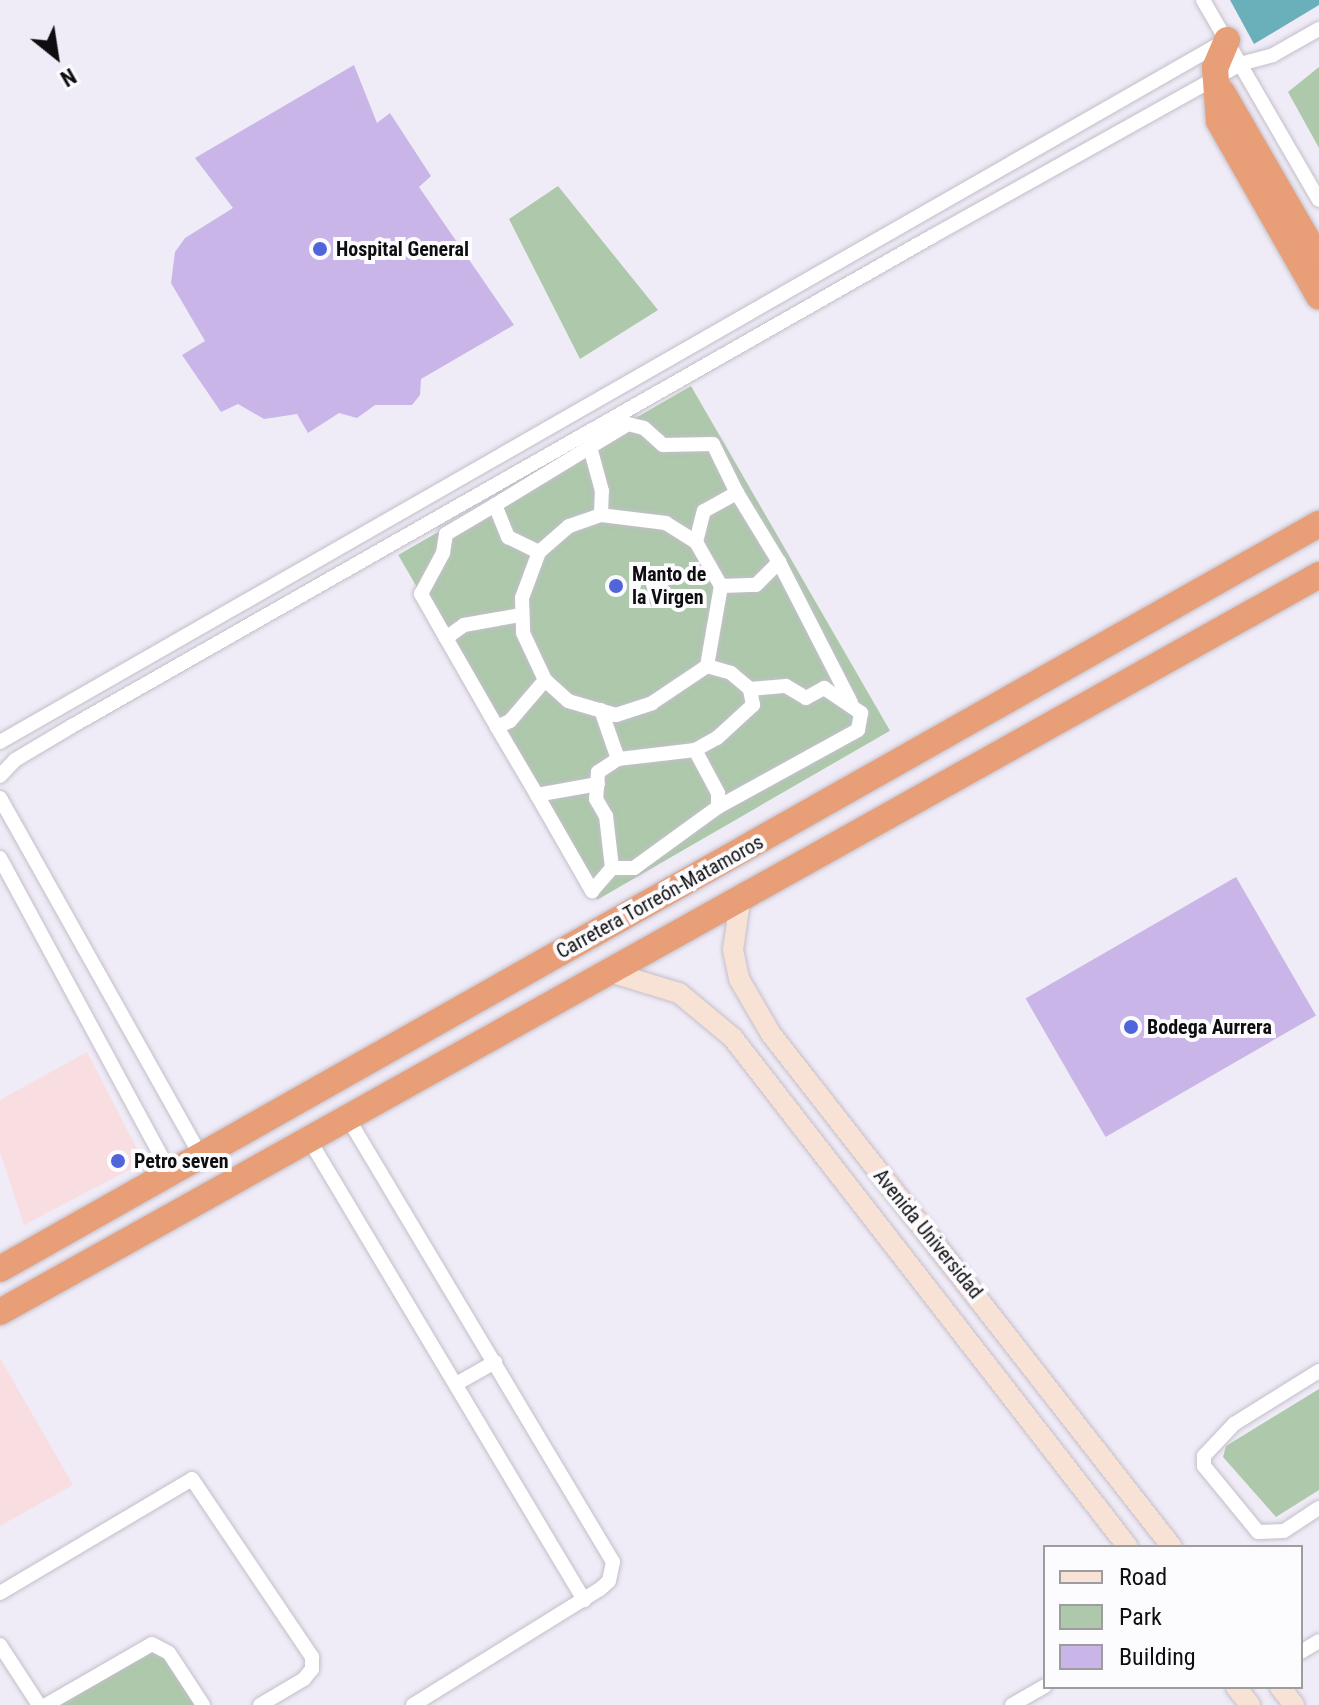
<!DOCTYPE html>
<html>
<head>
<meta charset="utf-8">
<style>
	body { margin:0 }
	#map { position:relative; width:1319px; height:1705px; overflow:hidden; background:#f0ecf7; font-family:"Roboto Condensed",sans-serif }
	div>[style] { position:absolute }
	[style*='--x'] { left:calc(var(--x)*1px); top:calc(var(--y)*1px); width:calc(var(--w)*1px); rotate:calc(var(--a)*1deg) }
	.commercial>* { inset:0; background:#f8dde1 }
	.green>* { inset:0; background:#adc8ab; transform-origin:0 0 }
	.water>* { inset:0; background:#6ab0ba }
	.building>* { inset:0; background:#c9b5e7; transform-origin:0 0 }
	.roads { filter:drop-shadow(0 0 2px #c3bfc9) drop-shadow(0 0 2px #c3bfc9) }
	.street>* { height:14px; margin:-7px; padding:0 7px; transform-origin:7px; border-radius:7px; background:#fff }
	.secondary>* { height:20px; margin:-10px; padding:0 10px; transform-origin:10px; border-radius:10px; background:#f8e2d6 }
	.highway>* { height:26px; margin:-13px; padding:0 13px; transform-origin:13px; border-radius:13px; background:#e89e76 }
	.dots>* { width:22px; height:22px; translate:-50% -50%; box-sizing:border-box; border:4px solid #fcfbfe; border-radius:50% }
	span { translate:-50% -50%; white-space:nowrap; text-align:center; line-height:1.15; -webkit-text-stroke:8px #fcfbfe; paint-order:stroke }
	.poi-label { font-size:20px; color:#0e0d10; font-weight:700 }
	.left { translate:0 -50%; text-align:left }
	.street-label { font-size:20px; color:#0e0d10 }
	.legend { position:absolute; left:1043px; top:1545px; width:260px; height:144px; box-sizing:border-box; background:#fcfbfe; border:2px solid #9d9c9f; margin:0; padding:10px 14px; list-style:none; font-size:24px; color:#0e0d10 }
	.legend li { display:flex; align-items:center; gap:16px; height:40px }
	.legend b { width:40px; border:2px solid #9d9c9f }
	.north { position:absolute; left:16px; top:16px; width:80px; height:80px; -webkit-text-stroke:6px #fcfbfe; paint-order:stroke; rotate:150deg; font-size:22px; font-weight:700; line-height:32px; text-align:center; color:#0e0d10 }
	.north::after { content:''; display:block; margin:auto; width:28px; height:36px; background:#0e0d10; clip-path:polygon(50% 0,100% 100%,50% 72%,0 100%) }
</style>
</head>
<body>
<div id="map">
	<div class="commercial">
		<div style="clip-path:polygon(87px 1052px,144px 1162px,24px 1225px,0 1152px,0 1100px)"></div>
		<div style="clip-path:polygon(0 1358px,73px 1485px,0 1526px)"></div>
	</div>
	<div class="green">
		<div style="clip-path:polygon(1319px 67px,1319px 148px,1288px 92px)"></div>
		<div style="clip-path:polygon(558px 186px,658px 310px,580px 359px,509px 219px)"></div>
		<div style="left:691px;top:386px;width:398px;height:338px;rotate:60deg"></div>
		<div style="clip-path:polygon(1319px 1389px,1319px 1490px,1276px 1517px,1223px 1457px,1226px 1446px)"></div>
		<div style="clip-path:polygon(158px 1646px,198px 1705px,53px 1705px)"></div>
	</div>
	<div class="water">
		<div style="clip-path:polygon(1230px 0,1319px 0,1319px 5px,1254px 44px)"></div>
	</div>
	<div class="building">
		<div style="clip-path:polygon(354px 65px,377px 123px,390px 113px,431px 176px,419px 187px,514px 325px,421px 379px,420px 395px,412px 405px,375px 405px,357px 418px,339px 413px,308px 433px,297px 414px,264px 419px,238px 404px,221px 412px,182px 355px,205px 341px,171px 283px,175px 252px,185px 238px,233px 208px,195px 158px)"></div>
		<div style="left:1236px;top:877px;width:160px;height:243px;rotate:60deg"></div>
	</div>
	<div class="roads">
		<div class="street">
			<div style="--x:1203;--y:0;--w:231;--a:59.9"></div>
			<div style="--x:495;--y:505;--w:111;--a:-31.4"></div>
			<div style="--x:601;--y:515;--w:24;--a:-88"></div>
			<div style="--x:602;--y:491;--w:46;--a:-105.3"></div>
			<div style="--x:590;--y:447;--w:44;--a:-31.2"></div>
			<div style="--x:628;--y:424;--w:16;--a:14"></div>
			<div style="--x:644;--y:428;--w:25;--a:42"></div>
			<div style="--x:663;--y:445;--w:50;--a:-1.1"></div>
			<div style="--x:713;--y:444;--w:55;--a:63.9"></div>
			<div style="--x:696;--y:542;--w:32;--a:-76"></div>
			<div style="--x:704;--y:511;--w:38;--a:-29"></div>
			<div style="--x:737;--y:493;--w:81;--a:58.7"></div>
			<div style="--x:721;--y:586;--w:35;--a:-2"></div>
			<div style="--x:756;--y:585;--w:33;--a:-45"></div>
			<div style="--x:779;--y:562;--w:158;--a:62.9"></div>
			<div style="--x:446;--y:638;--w:51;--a:-119.6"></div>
			<div style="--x:421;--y:594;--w:47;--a:-61.8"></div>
			<div style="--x:443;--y:553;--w:19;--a:-81"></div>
			<div style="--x:446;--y:534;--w:57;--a:-30.6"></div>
			<div style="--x:495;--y:505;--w:35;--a:68"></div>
			<div style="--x:508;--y:537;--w:34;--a:26"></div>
			<div style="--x:707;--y:666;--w:81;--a:-80.1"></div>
			<div style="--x:721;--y:586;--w:51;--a:-119.6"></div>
			<div style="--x:696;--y:542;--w:36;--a:-148"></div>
			<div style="--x:666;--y:523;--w:65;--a:-173"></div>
			<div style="--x:601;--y:515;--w:34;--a:161"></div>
			<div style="--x:569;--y:526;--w:40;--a:139"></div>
			<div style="--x:539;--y:552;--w:49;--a:110.3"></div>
			<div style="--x:522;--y:598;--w:35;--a:88"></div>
			<div style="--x:523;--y:633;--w:52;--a:64.9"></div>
			<div style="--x:545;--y:680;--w:31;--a:42"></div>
			<div style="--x:568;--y:701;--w:50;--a:16.3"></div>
			<div style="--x:616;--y:715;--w:38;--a:-18"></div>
			<div style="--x:652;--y:703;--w:66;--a:-33.9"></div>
			<div style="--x:707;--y:666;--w:25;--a:16"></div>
			<div style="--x:731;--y:673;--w:25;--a:40"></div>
			<div style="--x:750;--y:689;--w:36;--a:-5"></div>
			<div style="--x:786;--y:686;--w:23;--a:31"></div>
			<div style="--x:806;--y:698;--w:21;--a:-29"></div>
			<div style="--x:824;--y:688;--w:45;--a:34"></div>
			<div style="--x:861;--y:713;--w:17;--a:100"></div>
			<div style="--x:858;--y:730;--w:160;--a:151.2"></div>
			<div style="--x:718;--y:807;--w:14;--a:-90"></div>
			<div style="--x:718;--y:793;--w:49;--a:-118.1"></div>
			<div style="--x:695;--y:750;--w:25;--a:-29"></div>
			<div style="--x:717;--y:738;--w:49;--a:-42.5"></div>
			<div style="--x:753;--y:705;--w:16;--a:-101"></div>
			<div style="--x:601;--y:710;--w:52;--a:70.9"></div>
			<div style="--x:497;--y:727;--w:103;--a:-119.8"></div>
			<div style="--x:446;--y:638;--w:22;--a:-36"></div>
			<div style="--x:464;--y:625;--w:58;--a:-10"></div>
			<div style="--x:0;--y:742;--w:1409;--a:-29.79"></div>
			<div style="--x:695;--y:750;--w:78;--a:173.3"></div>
			<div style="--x:618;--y:759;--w:24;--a:147"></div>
			<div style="--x:598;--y:772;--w:27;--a:94"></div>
			<div style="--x:596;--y:799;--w:20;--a:60"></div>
			<div style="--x:606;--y:816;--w:52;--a:83.4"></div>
			<div style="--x:612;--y:868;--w:22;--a:0"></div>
			<div style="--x:634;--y:868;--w:104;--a:-36"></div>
			<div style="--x:0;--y:776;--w:22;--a:-47"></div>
			<div style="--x:15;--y:760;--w:66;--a:-30.8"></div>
			<div style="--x:72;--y:726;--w:988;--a:-29.65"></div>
			<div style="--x:931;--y:237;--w:354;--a:-29.2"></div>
			<div style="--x:1240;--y:64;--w:34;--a:-15"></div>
			<div style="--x:1273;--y:55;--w:53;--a:-29.5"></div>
			<div style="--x:598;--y:784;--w:62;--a:169.8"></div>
			<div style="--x:537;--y:795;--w:111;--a:60.2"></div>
			<div style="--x:592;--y:891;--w:30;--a:-49"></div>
			<div style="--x:537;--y:795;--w:79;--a:-120.5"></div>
			<div style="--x:497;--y:727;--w:14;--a:-25"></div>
			<div style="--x:510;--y:721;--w:54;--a:-49.5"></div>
			<div style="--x:0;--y:798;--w:411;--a:60.7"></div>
			<div style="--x:0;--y:858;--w:358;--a:61.6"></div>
			<div style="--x:349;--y:1120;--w:515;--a:59.15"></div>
			<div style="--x:613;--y:1562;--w:19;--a:102"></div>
			<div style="--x:609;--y:1581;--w:12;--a:138"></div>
			<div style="--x:600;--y:1589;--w:220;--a:148.2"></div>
			<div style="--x:310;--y:1141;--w:535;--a:59.16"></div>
			<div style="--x:1319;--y:1371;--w:100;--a:148.1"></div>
			<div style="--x:1234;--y:1424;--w:44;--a:133.2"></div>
			<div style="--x:1204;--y:1456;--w:10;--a:90"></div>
			<div style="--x:1204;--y:1466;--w:85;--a:50.7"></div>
			<div style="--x:1258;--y:1532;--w:26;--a:-2"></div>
			<div style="--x:1284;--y:1531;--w:42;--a:-33.3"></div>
			<div style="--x:456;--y:1384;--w:45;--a:-29.4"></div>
			<div style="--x:0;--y:1593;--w:223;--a:-30.7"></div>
			<div style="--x:192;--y:1479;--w:215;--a:56"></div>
			<div style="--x:312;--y:1657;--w:12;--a:90"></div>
			<div style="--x:312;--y:1669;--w:13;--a:129"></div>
			<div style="--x:304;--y:1679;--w:51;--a:149.4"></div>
			<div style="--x:0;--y:1645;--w:72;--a:57"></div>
			<div style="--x:1301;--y:1652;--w:21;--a:-31"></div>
			<div style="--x:46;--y:1705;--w:122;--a:-29.9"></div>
			<div style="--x:152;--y:1644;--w:19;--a:28"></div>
			<div style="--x:169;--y:1653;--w:62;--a:56.8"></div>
			<div style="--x:1012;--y:1705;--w:38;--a:-30"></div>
		</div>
		<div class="secondary">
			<div style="--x:740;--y:901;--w:49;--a:98.1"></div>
			<div style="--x:733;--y:950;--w:30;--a:78"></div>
			<div style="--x:739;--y:979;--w:64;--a:59.8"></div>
			<div style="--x:771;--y:1034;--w:651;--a:51.99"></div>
			<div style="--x:613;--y:973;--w:69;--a:16.9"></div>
			<div style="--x:679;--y:993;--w:70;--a:39.8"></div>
			<div style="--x:733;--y:1038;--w:644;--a:52.19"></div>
			<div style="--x:1236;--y:1687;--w:23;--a:52"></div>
			<div style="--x:1280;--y:1687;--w:23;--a:52"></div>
		</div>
		<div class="highway">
			<div style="--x:1227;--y:40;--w:30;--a:113"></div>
			<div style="--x:1215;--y:68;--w:53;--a:85.7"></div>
			<div style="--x:1219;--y:121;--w:202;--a:60.3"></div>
			<div style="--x:1222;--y:92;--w:194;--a:60"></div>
			<div style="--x:0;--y:1269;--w:1515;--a:-29.46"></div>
			<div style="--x:0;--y:1312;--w:1511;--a:-29.19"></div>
		</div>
	</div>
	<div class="dots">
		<div style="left:320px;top:249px;background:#5165da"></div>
		<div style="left:616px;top:586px;background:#5165da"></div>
		<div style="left:1131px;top:1027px;background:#5165da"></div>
		<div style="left:118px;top:1161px;background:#5165da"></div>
	</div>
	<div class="poi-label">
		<span class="left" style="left:336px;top:249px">Hospital General</span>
		<span class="left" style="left:632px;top:586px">Manto de<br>la Virgen</span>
		<span class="left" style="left:1147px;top:1027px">Bodega Aurrera</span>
		<span class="left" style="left:134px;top:1161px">Petro seven</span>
	</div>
	<div class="street-label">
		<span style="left:660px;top:897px;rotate:-29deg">Carretera Torreón-Matamoros</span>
		<span style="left:928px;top:1234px;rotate:51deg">Avenida Universidad</span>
	</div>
	<ul class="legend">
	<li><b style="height:10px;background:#f8e2d6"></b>Road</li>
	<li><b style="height:22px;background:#adc8ab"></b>Park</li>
	<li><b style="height:22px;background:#c9b5e7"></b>Building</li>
	</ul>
	<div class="north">N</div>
</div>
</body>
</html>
